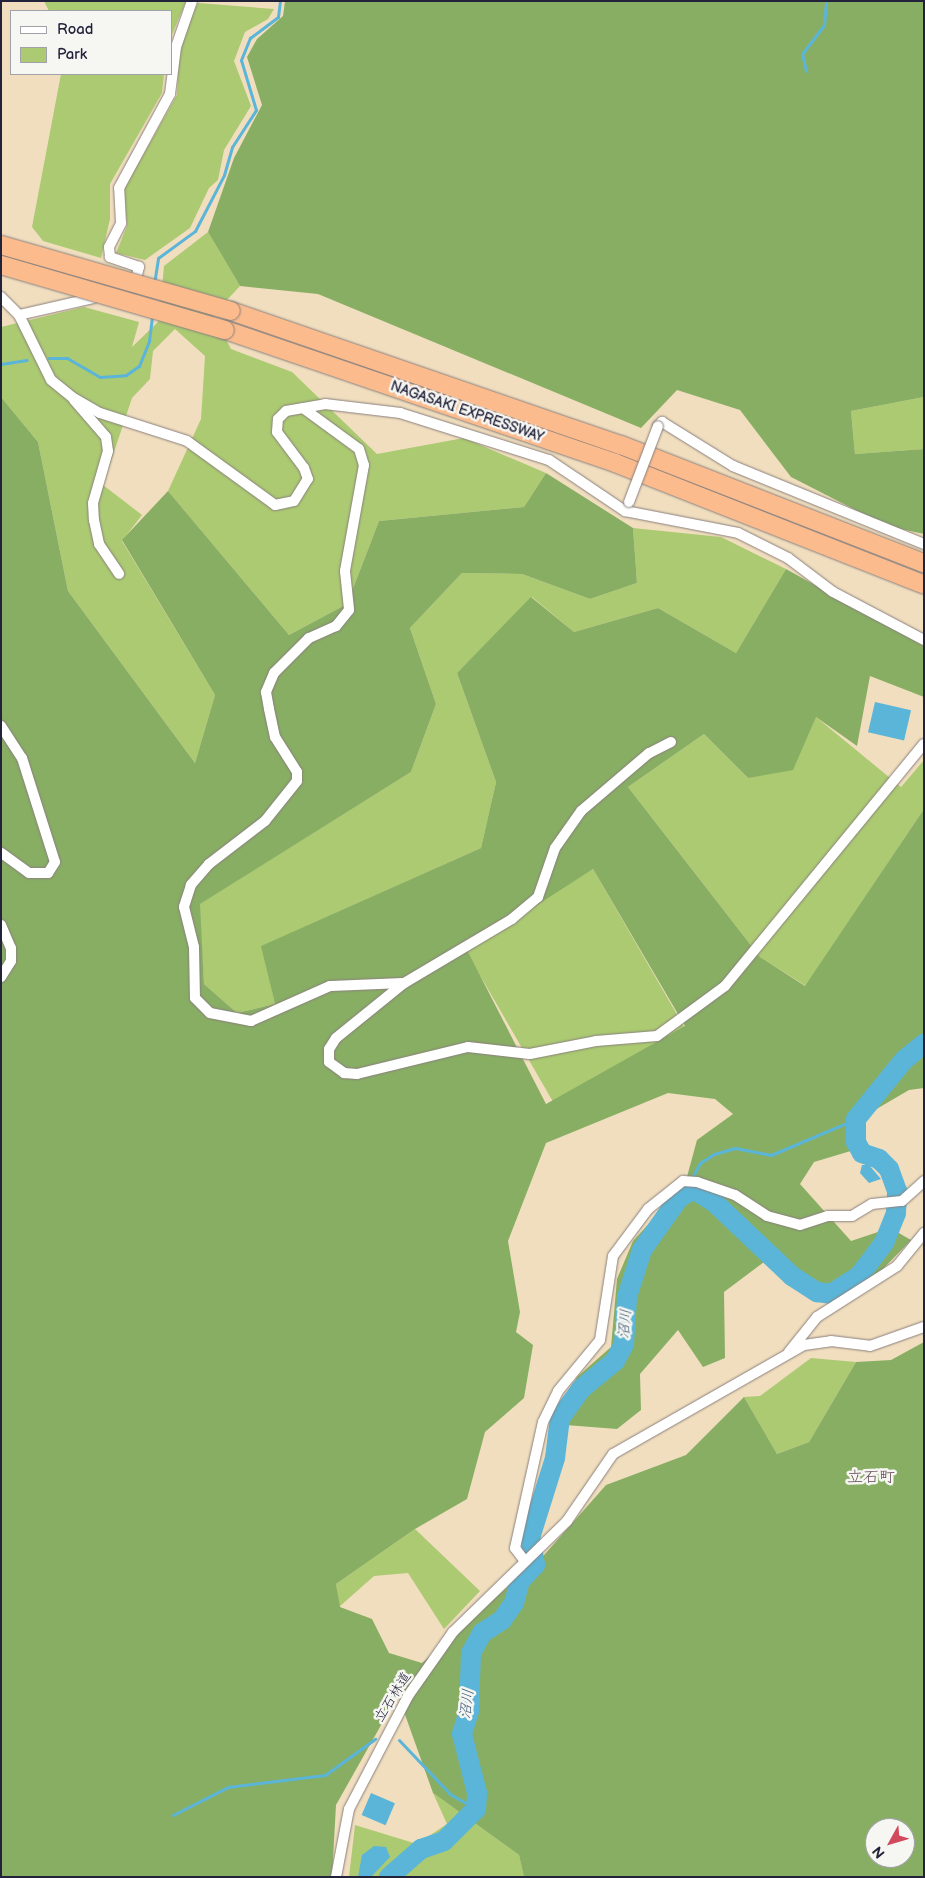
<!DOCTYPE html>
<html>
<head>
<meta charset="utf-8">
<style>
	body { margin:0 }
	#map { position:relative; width:925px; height:1878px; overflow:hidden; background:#f1debf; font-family:"Balsamiq Sans","Klee One",sans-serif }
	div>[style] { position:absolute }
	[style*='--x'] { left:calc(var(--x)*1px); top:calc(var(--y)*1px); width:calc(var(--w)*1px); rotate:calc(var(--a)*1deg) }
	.green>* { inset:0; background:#abca72; transform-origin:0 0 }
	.forest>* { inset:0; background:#88ae64 }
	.water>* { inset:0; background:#5ab5d8; transform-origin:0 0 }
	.stream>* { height:3px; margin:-1.5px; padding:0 1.5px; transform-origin:1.5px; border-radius:1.5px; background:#5ab5d8 }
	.river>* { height:20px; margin:-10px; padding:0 10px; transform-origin:10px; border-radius:10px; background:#5ab5d8 }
	.roads { filter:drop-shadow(0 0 1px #8a807d) drop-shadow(0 0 1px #8a807d) }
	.street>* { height:10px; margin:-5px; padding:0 5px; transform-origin:5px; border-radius:5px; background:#fff }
	.highway>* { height:18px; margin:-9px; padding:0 9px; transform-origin:9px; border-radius:9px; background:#fbbb8d }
	.bridges { filter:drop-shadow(0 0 1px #8a807d) drop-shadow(0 0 1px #8a807d) }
	.street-bridge>* { height:10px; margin:-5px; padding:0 5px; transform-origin:5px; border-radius:5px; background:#fff }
	.highway-bridge>* { height:18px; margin:-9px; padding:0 9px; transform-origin:9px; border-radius:9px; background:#fbbb8d }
	span { translate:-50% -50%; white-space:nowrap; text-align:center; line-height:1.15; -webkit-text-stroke:5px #f6f6f2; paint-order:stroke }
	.street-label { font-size:14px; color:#22223b }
	.water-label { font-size:15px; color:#365572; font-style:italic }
	.quarter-label { font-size:16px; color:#644956 }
	.frame { position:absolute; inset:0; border:2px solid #22223b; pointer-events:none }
	.legend { position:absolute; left:10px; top:10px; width:162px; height:65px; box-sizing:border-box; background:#f6f6f2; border:1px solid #a1a1a9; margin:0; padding:6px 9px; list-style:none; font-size:15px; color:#22223b }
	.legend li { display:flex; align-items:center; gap:10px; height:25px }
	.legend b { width:25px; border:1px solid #a1a1a9 }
	.north { position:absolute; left:865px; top:1818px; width:50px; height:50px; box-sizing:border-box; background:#f6f6f2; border:1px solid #a1a1a9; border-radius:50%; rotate:231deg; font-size:14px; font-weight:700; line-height:20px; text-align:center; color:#22223b }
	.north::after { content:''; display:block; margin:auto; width:18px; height:22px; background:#d1495b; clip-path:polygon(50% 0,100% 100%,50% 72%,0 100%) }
</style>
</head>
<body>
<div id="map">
	<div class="green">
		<div style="clip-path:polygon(44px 1px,186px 1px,171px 37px,171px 11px,49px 11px)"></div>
		<div style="clip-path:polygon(198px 3px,274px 9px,268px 19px,245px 32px,234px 61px,251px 106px,224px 150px,218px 180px,209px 188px,190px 228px,145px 260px,116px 253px,127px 226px,124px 189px,177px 95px,180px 41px)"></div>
		<div style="clip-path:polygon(61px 74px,164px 74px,162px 93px,110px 184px,110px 219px,101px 258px,43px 241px,32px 227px)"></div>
		<div style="clip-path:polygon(208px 232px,240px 286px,213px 315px,231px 349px,292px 372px,377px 454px,464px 438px,546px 473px,524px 507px,379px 521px,347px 604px,289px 635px,168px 491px,201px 419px,205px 356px,175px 329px,153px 351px,150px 379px,132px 398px,103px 485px,142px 515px,122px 541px,215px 695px,195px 763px,68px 591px,38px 442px,1px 397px,1px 327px,84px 307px,139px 322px,132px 347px,159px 321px,164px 266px)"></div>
		<div style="clip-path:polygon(924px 397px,924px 449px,855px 454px,851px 411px)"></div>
		<div style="clip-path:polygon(633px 528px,721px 537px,786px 569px,736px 653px,658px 608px,574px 632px,532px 597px,457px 673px,496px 782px,481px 848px,262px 946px,275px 1004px,237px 1013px,204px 984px,199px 904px,411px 772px,436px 704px,410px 628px,462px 573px,522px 574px,590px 599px,637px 583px)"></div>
		<div style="clip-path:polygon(816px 717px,901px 787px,924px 760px,924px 809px,806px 986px,760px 957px,628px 787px,704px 734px,748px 778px)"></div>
		<div style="left:593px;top:869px;width:183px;height:151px;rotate:60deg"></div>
		<div style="clip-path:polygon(811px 1358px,856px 1362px,809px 1442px,777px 1454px,744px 1397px,760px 1396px)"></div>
		<div style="clip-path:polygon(415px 1529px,480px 1591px,444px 1629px,408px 1573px,374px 1576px,339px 1607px,336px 1584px)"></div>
		<div style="clip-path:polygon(433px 1793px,519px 1855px,524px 1877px,349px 1877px,355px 1825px,417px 1844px,447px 1824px)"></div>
	</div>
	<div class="forest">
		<div style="clip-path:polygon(285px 1px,924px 1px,924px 397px,851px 411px,855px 454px,924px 449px,924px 534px,887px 526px,791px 477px,740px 410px,677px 390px,641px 428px,318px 294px,240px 286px,208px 232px,234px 158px,262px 105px,247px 57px,257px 39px,283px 16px)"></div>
		<div style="clip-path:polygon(evenodd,1px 397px,38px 442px,68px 591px,195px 763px,215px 695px,122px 540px,168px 491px,289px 635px,347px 604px,379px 521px,524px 507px,546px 473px,633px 528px,637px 583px,590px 599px,522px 574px,462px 573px,410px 628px,436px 704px,411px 772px,200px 904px,204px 984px,237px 1013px,275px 1004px,261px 946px,481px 848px,496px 782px,457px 673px,531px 597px,574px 632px,658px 608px,736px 653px,786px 569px,924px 646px,924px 697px,870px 676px,857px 746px,816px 717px,793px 770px,748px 778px,704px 734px,628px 787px,760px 957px,805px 986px,924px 809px,924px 1088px,909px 1090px,868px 1114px,854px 1150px,814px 1162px,800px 1184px,851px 1241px,890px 1228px,911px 1240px,877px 1275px,839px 1299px,776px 1253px,724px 1292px,725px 1358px,703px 1367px,678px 1330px,640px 1374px,641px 1410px,617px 1429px,553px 1424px,577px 1377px,611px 1347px,617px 1279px,633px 1241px,685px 1184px,697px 1140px,733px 1114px,715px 1099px,668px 1093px,546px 1143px,508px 1241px,520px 1312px,516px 1332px,533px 1345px,524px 1398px,485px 1432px,467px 1499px,415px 1529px,336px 1584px,340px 1607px,372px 1619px,389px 1653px,422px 1663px,545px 1554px,606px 1485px,686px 1455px,744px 1397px,777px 1454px,809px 1442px,856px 1362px,891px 1360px,924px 1342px,924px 1877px,524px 1877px,519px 1855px,433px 1793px,398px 1695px,336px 1805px,332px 1877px,1px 1877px,1px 397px,593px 869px,685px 1026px,546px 1104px,467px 950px,593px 869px,1px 397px,875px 1828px,905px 1828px,905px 1858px,875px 1858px,875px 1828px)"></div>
	</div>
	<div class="water">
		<div style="left:875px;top:702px;width:37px;height:31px;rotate:13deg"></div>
		<div style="clip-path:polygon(862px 1165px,869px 1165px,881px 1179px,869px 1183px,860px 1173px)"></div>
		<div style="left:371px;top:1793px;width:26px;height:24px;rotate:23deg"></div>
		<div style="clip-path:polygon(374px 1846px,386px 1847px,390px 1857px,371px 1877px,358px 1877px,362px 1855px)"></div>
	</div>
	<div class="stream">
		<div style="--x:806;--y:71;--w:17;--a:-103"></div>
		<div style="--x:802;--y:54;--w:36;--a:-53"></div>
		<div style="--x:824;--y:25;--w:24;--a:-85"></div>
		<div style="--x:154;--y:284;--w:26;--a:-81"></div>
		<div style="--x:158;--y:258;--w:46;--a:-36.1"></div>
		<div style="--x:195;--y:231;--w:63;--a:-62.6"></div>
		<div style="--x:224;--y:175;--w:29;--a:-74"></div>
		<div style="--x:232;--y:147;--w:44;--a:-57"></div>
		<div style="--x:256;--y:110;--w:52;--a:-106.7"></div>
		<div style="--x:241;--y:60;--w:24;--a:-68"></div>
		<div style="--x:250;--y:38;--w:35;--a:-37"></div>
		<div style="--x:278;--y:17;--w:16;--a:-83"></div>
		<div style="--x:49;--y:358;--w:18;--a:0"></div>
		<div style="--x:67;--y:358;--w:38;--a:30"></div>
		<div style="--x:100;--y:377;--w:26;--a:-4"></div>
		<div style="--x:126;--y:375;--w:16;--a:-35"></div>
		<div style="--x:139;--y:366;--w:27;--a:-68"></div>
		<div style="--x:149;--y:341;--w:26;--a:-83"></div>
		<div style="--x:1;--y:364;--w:26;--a:-9"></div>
		<div style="--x:693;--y:1176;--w:15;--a:-62"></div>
		<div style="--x:700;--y:1163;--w:17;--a:-33"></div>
		<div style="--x:714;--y:1154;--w:22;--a:-16"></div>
		<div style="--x:735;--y:1148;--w:37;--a:11"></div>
		<div style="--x:771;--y:1155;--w:92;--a:-23"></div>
		<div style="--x:399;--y:1740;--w:74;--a:46.6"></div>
		<div style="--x:450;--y:1794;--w:30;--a:30"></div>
		<div style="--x:173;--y:1815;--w:62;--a:-27"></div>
		<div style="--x:228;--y:1787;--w:98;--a:-7.1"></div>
		<div style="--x:325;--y:1775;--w:62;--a:-35.8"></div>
	</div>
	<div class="river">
		<div style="--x:389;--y:1877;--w:43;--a:-41.2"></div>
		<div style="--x:421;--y:1849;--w:24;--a:-19"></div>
		<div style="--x:444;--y:1841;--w:45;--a:-45"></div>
		<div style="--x:476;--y:1809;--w:16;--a:-86"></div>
		<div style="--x:477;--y:1793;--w:61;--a:-104.3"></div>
		<div style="--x:462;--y:1734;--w:24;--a:-73"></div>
		<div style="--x:469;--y:1711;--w:58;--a:-88"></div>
		<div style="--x:471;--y:1653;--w:23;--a:-61"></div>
		<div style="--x:482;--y:1633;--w:24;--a:-33"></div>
		<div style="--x:502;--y:1620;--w:21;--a:-55"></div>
		<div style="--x:514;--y:1603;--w:23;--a:-75"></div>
		<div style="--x:520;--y:1581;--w:22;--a:-47"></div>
		<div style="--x:535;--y:1565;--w:27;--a:-100"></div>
		<div style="--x:530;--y:1538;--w:84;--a:-72.6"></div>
		<div style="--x:555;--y:1458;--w:40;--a:-82.9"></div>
		<div style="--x:560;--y:1418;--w:36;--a:-54"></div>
		<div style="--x:581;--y:1389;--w:44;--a:-39.5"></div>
		<div style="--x:615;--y:1361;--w:19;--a:-62"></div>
		<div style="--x:624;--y:1344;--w:47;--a:-86.3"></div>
		<div style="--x:627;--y:1297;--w:49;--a:-72.3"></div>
		<div style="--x:642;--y:1250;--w:64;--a:-54.6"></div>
		<div style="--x:679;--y:1198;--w:17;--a:-33"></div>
		<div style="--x:693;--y:1189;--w:26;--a:32"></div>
		<div style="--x:715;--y:1203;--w:106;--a:43.5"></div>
		<div style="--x:792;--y:1276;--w:30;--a:33"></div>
		<div style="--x:817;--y:1292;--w:14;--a:8"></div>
		<div style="--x:831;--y:1294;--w:33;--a:-33"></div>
		<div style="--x:859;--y:1276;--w:41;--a:-52.9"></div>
		<div style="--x:884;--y:1243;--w:32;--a:-68"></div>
		<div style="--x:896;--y:1213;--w:22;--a:-87"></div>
		<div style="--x:897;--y:1191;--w:23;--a:-110"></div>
		<div style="--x:889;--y:1169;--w:14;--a:-135"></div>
		<div style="--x:879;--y:1159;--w:18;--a:-161"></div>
		<div style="--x:862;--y:1153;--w:13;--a:-119"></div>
		<div style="--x:856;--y:1142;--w:23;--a:-90"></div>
		<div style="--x:856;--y:1119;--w:76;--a:-50.9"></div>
		<div style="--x:904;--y:1060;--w:26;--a:-39"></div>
	</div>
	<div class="roads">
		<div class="street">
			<div style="--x:134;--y:288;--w:22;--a:-77"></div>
			<div style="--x:139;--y:267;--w:31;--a:-161"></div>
			<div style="--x:110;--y:257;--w:10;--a:-96"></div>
			<div style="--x:109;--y:247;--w:27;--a:-63"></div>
			<div style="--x:121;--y:223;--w:35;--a:-93"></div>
			<div style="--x:119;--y:188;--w:107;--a:-61.5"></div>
			<div style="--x:170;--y:94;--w:47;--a:-82.7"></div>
			<div style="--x:176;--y:47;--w:49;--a:-70.8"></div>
			<div style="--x:1;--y:297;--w:25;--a:45"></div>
			<div style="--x:19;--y:315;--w:72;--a:63.8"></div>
			<div style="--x:51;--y:380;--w:27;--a:39"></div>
			<div style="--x:72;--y:397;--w:32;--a:30"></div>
			<div style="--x:100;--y:413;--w:91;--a:17.8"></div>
			<div style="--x:187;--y:441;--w:109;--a:36"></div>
			<div style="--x:275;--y:505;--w:19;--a:-12"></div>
			<div style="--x:294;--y:501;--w:26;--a:-58"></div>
			<div style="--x:308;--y:479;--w:12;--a:-110"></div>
			<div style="--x:304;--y:468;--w:45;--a:-126.9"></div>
			<div style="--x:277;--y:432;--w:13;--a:-86"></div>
			<div style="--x:278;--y:419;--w:11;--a:-45"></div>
			<div style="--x:286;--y:411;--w:40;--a:-10"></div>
			<div style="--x:325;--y:404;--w:76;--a:6.8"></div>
			<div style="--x:400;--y:413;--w:156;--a:17.5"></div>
			<div style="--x:549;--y:460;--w:92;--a:33.9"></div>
			<div style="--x:625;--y:511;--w:115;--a:11"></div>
			<div style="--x:738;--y:533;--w:56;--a:26.6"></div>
			<div style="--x:788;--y:558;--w:56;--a:37.1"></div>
			<div style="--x:833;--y:592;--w:103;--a:27.8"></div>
			<div style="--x:19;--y:315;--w:76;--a:-12.9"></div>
			<div style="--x:74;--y:400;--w:49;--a:49.1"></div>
			<div style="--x:106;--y:437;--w:14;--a:82"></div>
			<div style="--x:108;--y:451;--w:54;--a:106.1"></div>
			<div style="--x:93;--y:503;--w:17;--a:87"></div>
			<div style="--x:94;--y:520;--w:25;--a:78"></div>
			<div style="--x:99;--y:544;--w:36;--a:56"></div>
			<div style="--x:303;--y:408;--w:69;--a:36.2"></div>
			<div style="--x:359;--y:449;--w:17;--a:73"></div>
			<div style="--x:364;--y:465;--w:108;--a:100.2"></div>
			<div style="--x:345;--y:571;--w:39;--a:84"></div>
			<div style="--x:349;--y:610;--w:21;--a:129"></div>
			<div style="--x:336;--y:626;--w:30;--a:156"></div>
			<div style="--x:309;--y:638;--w:49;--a:135"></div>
			<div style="--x:274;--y:673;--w:21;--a:113"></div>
			<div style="--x:266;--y:692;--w:17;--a:80"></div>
			<div style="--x:269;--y:709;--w:29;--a:78"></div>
			<div style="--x:275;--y:737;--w:41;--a:57.8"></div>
			<div style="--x:297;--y:772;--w:9;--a:90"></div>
			<div style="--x:297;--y:781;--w:51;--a:128.7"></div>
			<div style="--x:265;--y:821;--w:71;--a:142.5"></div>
			<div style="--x:209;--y:864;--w:28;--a:131"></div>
			<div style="--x:191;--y:885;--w:23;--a:108"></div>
			<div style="--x:184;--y:907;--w:41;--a:76"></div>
			<div style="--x:194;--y:947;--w:51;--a:88.9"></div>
			<div style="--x:195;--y:998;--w:21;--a:45"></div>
			<div style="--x:210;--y:1013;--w:42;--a:11"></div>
			<div style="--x:251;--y:1021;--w:86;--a:-23.9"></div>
			<div style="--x:330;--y:986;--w:74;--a:-2.3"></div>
			<div style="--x:658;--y:426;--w:6;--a:-45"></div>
			<div style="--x:662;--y:422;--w:84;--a:31.8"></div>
			<div style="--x:733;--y:466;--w:206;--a:22.2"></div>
			<div style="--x:1;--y:726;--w:38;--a:57"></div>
			<div style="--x:22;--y:758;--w:109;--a:72.4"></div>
			<div style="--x:55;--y:862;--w:13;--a:122"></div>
			<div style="--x:48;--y:873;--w:19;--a:180"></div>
			<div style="--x:29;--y:873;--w:34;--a:-144"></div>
			<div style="--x:671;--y:742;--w:25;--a:153"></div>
			<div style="--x:649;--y:753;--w:89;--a:139.5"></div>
			<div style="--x:581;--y:811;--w:45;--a:125.1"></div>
			<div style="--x:555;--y:848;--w:52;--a:109.1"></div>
			<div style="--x:538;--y:897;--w:34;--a:140"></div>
			<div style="--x:512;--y:919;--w:126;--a:149.3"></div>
			<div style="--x:404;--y:983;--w:87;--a:141"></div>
			<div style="--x:336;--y:1038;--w:13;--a:122"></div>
			<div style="--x:329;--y:1049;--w:13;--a:90"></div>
			<div style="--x:329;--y:1062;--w:19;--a:36"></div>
			<div style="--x:344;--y:1073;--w:13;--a:4"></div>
			<div style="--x:357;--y:1074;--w:114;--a:-13.7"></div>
			<div style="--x:468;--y:1047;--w:62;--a:6.4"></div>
			<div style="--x:530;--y:1054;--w:67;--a:-11.1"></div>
			<div style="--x:596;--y:1041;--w:61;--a:-4.7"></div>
			<div style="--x:657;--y:1036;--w:84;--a:-36.3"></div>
			<div style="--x:725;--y:986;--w:313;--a:-50.6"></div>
			<div style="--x:1;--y:925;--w:25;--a:67"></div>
			<div style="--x:11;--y:948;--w:13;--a:90"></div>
			<div style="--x:11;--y:961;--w:19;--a:122"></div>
			<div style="--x:789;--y:1352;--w:45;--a:-51.3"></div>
			<div style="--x:817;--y:1317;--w:95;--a:-32.5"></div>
			<div style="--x:897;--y:1266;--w:43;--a:-50.7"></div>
			<div style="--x:524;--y:1560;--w:15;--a:-127"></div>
			<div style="--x:515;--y:1548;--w:129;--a:-77.5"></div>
			<div style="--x:543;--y:1422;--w:34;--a:-64"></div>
			<div style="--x:558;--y:1391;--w:66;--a:-50.5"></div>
			<div style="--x:600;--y:1340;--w:85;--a:-81.2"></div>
			<div style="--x:613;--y:1256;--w:59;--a:-53.3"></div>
			<div style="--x:648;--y:1209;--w:45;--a:-38.7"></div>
			<div style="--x:683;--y:1181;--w:14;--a:4"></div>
			<div style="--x:697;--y:1182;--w:40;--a:18.9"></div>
			<div style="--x:735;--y:1195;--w:38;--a:33"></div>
			<div style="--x:767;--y:1216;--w:34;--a:15"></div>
			<div style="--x:800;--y:1225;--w:29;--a:-18"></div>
			<div style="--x:828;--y:1216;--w:24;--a:0"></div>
			<div style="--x:852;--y:1216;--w:23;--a:-31"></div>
			<div style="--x:872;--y:1204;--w:30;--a:-6"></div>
			<div style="--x:902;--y:1201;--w:30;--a:-42"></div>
			<div style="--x:336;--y:1877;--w:69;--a:-79.2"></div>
			<div style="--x:349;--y:1809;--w:127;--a:-62.4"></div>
			<div style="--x:408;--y:1696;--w:78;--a:-54.9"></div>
			<div style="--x:453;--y:1632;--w:159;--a:-44.2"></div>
			<div style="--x:567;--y:1521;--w:81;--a:-55.5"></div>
			<div style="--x:613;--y:1454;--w:220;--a:-29.7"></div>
			<div style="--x:804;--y:1345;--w:27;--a:-8"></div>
			<div style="--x:831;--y:1341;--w:39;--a:7"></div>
			<div style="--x:870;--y:1346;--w:57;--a:-19.4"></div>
		</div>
		<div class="highway">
			<div style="--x:231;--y:311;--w:412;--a:19"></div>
			<div style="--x:621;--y:445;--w:325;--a:21.3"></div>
			<div style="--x:225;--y:330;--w:412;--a:18.8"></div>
			<div style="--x:615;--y:463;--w:332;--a:21.5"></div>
		</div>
	</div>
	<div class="bridges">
		<div class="street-bridge">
			<div style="--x:629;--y:502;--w:81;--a:-69.1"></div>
		</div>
		<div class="highway-bridge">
			<div style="--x:1;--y:245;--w:239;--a:16"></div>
			<div style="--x:1;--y:265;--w:233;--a:16.2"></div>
		</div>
	</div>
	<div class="street-label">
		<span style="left:467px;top:412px;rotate:19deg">NAGASAKI EXPRESSWAY</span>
		<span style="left:393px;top:1697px;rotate:-58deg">立石林道</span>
	</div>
	<div class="water-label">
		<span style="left:625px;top:1324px;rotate:-85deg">沼川</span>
		<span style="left:467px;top:1704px;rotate:-83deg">沼川</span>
	</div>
	<div class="quarter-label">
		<span style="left:871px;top:1478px">立石町</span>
	</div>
	<div class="frame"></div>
	<ul class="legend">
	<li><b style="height:6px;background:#fff"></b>Road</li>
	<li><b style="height:14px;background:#abca72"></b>Park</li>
	</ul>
	<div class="north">N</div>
</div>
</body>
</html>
